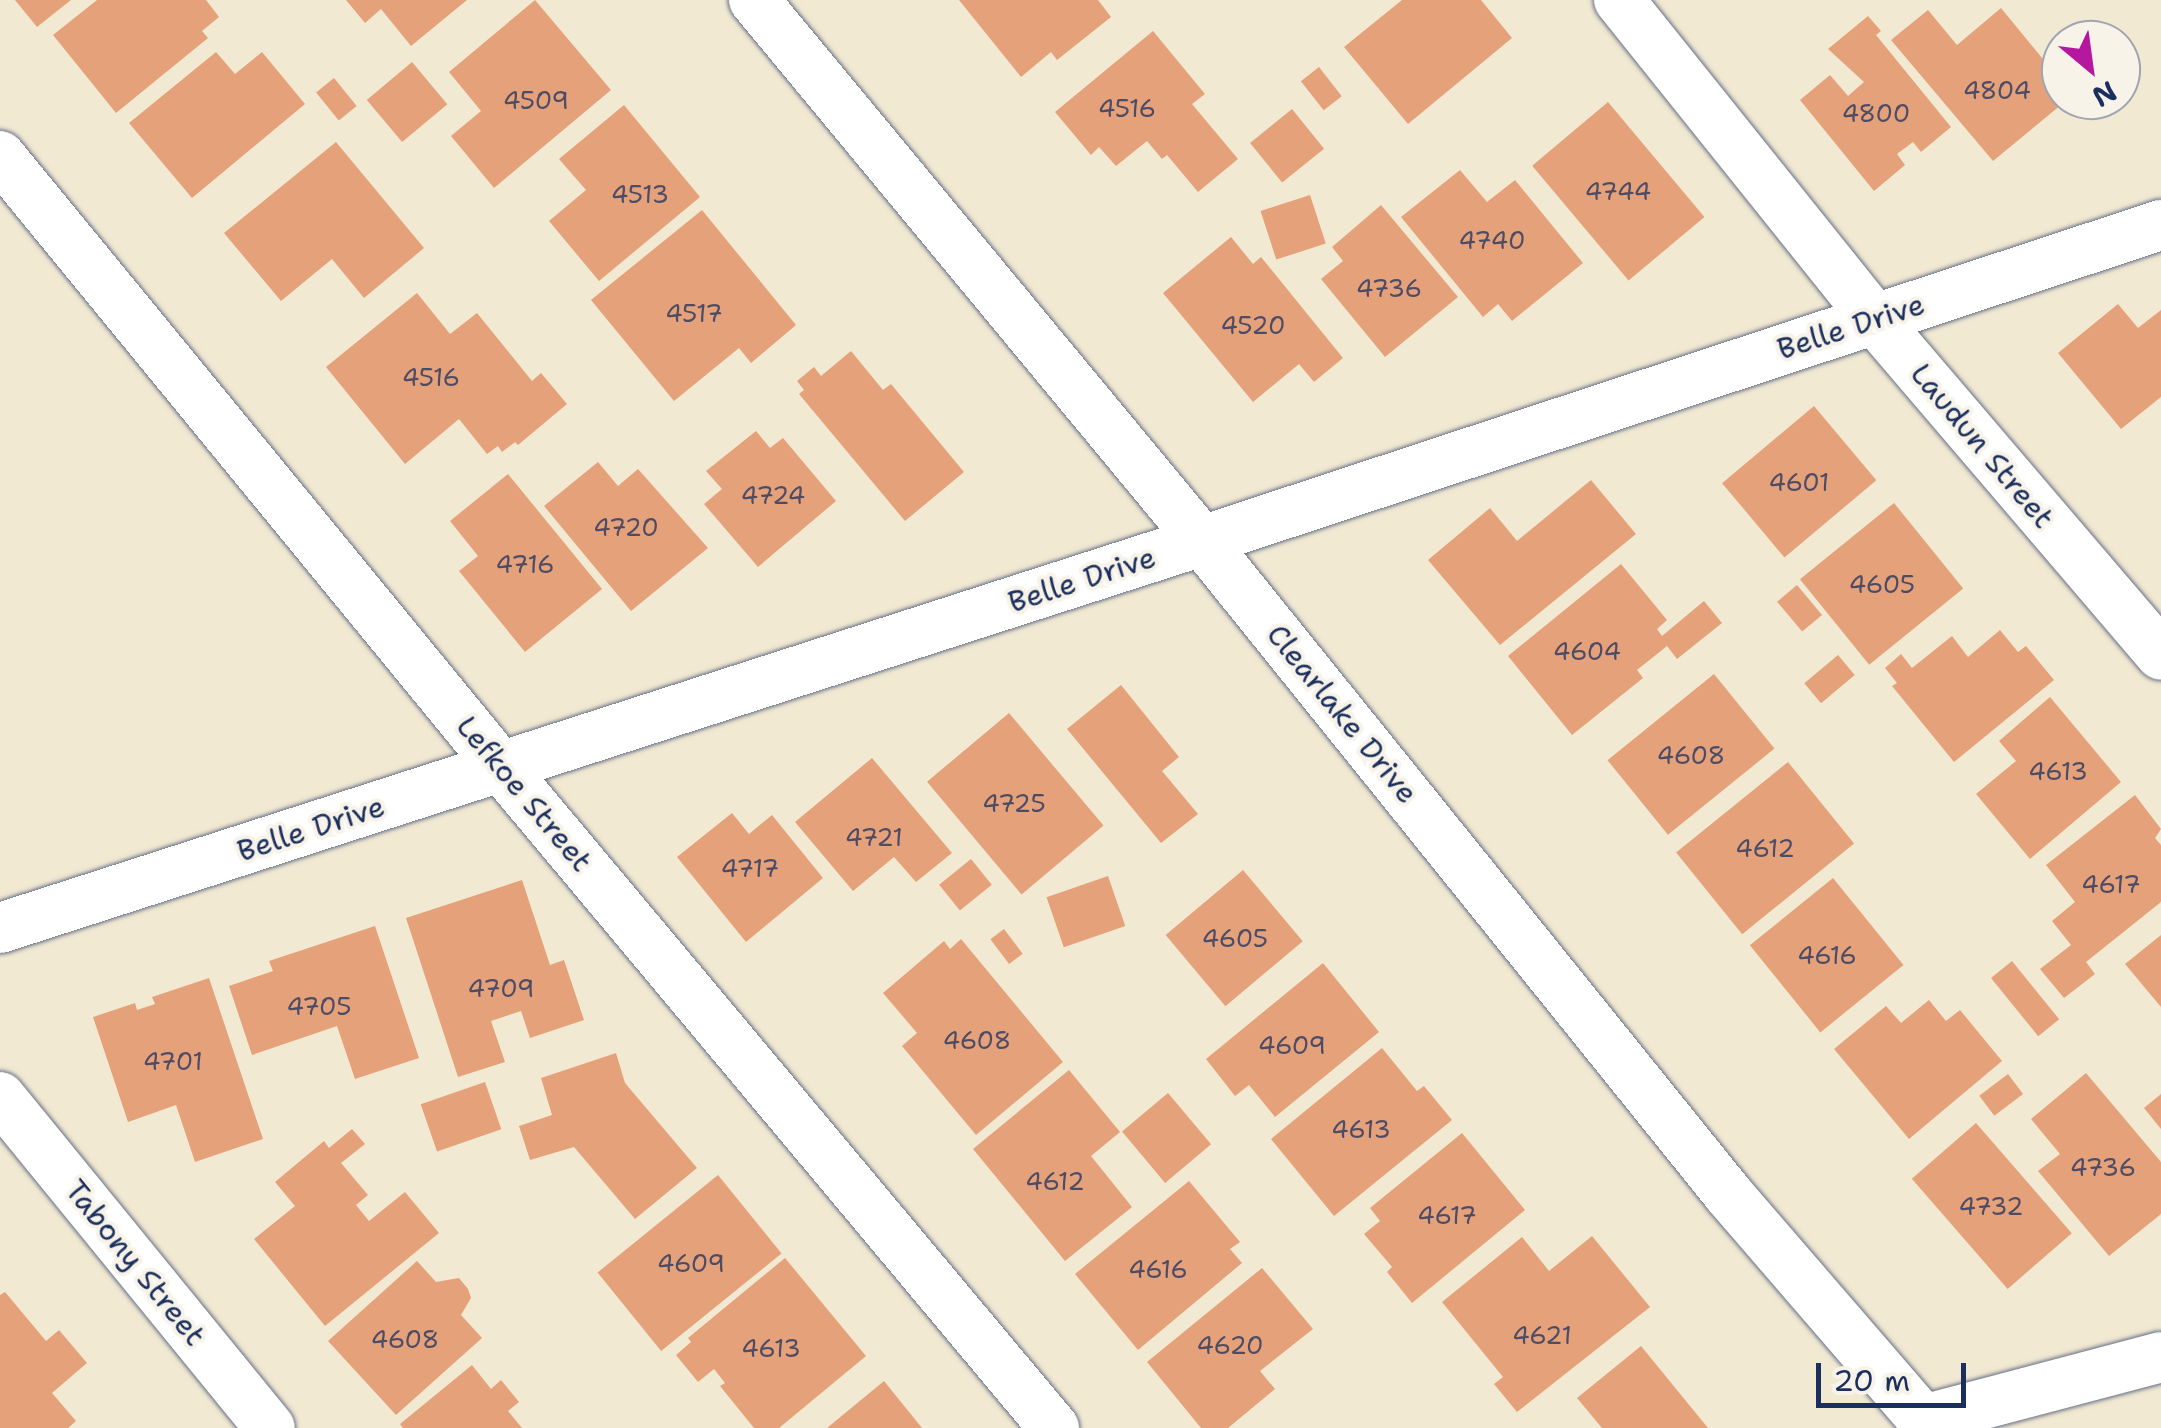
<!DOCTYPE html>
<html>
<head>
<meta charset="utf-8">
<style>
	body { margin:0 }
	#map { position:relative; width:2161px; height:1428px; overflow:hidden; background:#f2e9d2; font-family:"Shantell Sans",sans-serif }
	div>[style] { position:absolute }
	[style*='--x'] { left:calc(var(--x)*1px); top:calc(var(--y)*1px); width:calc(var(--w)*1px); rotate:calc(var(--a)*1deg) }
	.building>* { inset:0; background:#e5a17a; transform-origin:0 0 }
	.roads { filter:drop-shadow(0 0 2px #667087) drop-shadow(0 0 2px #667087) }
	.minor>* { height:50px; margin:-25px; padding:0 25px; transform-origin:25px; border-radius:25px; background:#fff }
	span { translate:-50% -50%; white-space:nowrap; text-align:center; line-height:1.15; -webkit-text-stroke:8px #f7f3e8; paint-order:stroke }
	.number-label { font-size:25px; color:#4e4c65 }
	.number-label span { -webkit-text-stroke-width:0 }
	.street-label { font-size:30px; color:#1b2f5e }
	.north { position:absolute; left:2041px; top:20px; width:100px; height:100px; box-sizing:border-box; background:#f7f3e8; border:2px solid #9fa5b1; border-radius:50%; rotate:151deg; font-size:28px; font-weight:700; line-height:40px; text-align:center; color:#1b2f5e }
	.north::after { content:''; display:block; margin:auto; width:35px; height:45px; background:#b5179e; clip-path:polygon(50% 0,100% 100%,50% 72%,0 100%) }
	.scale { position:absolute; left:1816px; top:1363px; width:150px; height:45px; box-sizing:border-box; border:5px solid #1b2f5e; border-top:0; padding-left:12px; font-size:30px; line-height:35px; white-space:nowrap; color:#1b2f5e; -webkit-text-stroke:8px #f7f3e8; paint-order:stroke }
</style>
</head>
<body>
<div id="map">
	<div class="building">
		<div style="clip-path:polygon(15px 0,71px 0,37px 27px)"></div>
		<div style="clip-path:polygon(97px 0,206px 0,219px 17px,202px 31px,208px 38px,116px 113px,53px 35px)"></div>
		<div style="clip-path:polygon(346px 0,467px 0,411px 46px,381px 9px,365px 23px)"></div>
		<div style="clip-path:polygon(535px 0,611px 90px,494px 188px,451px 136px,481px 111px,449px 72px)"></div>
		<div style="clip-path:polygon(959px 0,1098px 0,1111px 17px,1057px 60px,1051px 52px,1021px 77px)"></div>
		<div style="clip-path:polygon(1402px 0,1481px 0,1512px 38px,1408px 124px,1344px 47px)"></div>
		<div style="clip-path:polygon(2001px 8px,2061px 81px,2061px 100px,2067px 100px,1993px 161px,1891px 40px,1928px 10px,1957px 45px)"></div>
		<div style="clip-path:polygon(1868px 16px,1881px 31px,1876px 35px,1951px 127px,1921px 152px,1913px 142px,1897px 154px,1905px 165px,1874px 191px,1800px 100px,1830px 75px,1848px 96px,1864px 82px,1828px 49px)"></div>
		<div style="clip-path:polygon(1153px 31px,1205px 94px,1192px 104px,1238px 159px,1198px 192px,1167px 155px,1162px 159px,1147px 141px,1116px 166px,1099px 147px,1091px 155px,1055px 112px)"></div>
		<div style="clip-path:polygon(216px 52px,235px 74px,262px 52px,305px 104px,192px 198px,129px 123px)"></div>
		<div style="left:412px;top:62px;width:55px;height:59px;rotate:50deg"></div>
		<div style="left:1319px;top:67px;width:37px;height:23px;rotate:52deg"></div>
		<div style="left:334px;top:78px;width:36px;height:23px;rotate:51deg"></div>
		<div style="left:1608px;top:102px;width:150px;height:99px;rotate:50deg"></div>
		<div style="clip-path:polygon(624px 105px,700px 197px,599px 281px,549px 221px,586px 190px,559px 159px)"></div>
		<div style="left:1292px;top:109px;width:51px;height:54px;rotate:51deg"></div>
		<div style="clip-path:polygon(336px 142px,424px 248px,364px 298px,332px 259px,281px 301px,224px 233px)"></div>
		<div style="clip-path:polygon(1460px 170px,1487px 202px,1515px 180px,1583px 263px,1512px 321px,1498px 304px,1483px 317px,1401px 217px)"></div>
		<div style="left:1310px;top:195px;width:51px;height:52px;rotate:72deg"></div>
		<div style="clip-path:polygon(1381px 205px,1458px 297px,1385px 357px,1321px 279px,1343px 261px,1332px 247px)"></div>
		<div style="clip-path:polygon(702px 210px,796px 325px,751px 363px,739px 348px,674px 401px,591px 300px)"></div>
		<div style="clip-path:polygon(1231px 237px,1253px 264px,1261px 257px,1343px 358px,1314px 382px,1299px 364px,1253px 402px,1163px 293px)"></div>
		<div style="clip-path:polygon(417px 293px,450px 334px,477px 313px,532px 381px,541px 373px,567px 404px,518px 445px,515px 442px,502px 452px,498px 446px,487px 454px,459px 419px,405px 464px,326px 367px)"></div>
		<div style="clip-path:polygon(2118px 304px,2138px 328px,2161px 310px,2161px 397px,2121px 429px,2058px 353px)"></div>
		<div style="clip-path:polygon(851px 351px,883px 390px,891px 384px,964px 472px,905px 521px,799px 394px,804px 390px,797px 381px,814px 367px,821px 376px)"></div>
		<div style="left:1814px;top:406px;width:97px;height:120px;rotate:50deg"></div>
		<div style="clip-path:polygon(756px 431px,770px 448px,783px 438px,836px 501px,758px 567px,704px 504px,722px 489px,706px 471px)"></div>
		<div style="clip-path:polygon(598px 462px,618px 486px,638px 469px,708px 548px,631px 611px,544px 506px)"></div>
		<div style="clip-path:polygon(508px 474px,602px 589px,525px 652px,459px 571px,478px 556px,450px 521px)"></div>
		<div style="clip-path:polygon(1591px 480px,1636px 534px,1500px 645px,1428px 560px,1490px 508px,1517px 541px)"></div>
		<div style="left:1894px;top:503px;width:110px;height:121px;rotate:51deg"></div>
		<div style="clip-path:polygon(1621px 564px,1667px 620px,1657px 629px,1662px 636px,1704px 601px,1722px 623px,1677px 659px,1667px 646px,1637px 670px,1643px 678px,1572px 735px,1508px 656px)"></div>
		<div style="left:1797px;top:585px;width:39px;height:26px;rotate:50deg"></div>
		<div style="clip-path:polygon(2000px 630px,2018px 652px,2026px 646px,2054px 680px,1954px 762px,1892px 686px,1897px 683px,1885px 668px,1901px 654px,1912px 668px,1952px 636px,1968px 657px)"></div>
		<div style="left:1838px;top:655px;width:26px;height:44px;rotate:50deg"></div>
		<div style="left:1714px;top:674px;width:96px;height:137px;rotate:51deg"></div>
		<div style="clip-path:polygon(1121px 685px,1179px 757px,1162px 771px,1198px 814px,1161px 843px,1067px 729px)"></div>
		<div style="clip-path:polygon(2050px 697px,2121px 782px,2030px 859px,1976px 794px,2016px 761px,1999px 741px)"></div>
		<div style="left:1009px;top:713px;width:147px;height:107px;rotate:50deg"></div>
		<div style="clip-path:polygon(872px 758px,952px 853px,916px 882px,894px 857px,853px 891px,795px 822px)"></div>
		<div style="left:1788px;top:762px;width:105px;height:144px;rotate:51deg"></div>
		<div style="clip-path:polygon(2135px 795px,2161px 829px,2155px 838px,2161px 845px,2161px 902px,2086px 962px,2095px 974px,2064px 998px,2040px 969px,2071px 945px,2052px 921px,2075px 902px,2046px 865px)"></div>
		<div style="clip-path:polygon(732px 813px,749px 834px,772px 815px,823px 878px,746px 942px,677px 857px)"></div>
		<div style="left:971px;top:859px;width:33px;height:41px;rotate:51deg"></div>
		<div style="left:1243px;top:870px;width:93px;height:101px;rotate:50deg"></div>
		<div style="left:1108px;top:876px;width:53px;height:65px;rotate:71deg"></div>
		<div style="left:1833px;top:878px;width:112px;height:107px;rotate:51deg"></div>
		<div style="clip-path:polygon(522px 880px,550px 965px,564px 960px,584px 1020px,530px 1038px,521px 1011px,491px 1021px,505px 1062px,458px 1077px,406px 918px)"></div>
		<div style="clip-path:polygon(375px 926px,419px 1058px,355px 1079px,337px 1026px,252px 1055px,229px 986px,273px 971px,269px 961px)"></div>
		<div style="left:1004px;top:929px;width:31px;height:17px;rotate:53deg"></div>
		<div style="clip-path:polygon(2161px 935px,2161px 1007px,2125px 964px)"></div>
		<div style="clip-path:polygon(961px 939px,1063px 1062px,976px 1135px,902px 1046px,917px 1033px,883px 993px,944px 941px,950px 949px)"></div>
		<div style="left:2012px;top:961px;width:75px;height:27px;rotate:51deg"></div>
		<div style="clip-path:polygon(1323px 963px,1379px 1032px,1275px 1117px,1249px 1085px,1235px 1096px,1206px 1059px)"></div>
		<div style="clip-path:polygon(209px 978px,263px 1139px,195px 1162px,176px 1105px,128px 1122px,93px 1017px,135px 1003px,137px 1010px,155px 1004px,152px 997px)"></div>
		<div style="clip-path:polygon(1929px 1000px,1946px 1021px,1960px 1010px,2002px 1061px,1909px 1139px,1834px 1049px,1886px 1006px,1901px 1023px)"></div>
		<div style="clip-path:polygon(1382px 1048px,1417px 1091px,1424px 1086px,1452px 1120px,1334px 1216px,1271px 1139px)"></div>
		<div style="clip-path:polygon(616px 1053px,625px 1083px,697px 1168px,635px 1219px,574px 1147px,530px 1160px,519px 1126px,552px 1115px,541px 1078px)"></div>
		<div style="clip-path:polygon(1069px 1070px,1120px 1132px,1091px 1156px,1132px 1207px,1065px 1261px,973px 1149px)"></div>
		<div style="clip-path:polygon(2086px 1073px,2161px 1162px,2161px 1214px,2109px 1256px,2038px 1171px,2060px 1154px,2031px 1119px)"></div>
		<div style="left:2008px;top:1074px;width:25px;height:36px;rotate:53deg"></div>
		<div style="left:485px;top:1082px;width:50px;height:68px;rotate:71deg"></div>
		<div style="left:1168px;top:1093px;width:67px;height:60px;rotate:50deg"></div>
		<div style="clip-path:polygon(2161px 1094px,2161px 1129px,2144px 1108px)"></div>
		<div style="left:1976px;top:1123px;width:146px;height:85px;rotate:49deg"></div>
		<div style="clip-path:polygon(352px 1129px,365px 1144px,341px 1163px,368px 1195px,356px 1205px,369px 1221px,405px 1192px,439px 1233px,325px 1326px,254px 1239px,295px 1206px,275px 1182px,324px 1141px,329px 1148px)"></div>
		<div style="clip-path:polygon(1462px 1133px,1525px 1210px,1412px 1303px,1387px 1272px,1392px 1267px,1364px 1234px,1380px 1221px,1370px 1208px)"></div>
		<div style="left:718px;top:1175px;width:101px;height:155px;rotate:51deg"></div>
		<div style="clip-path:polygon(1189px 1181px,1240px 1242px,1230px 1249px,1242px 1263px,1138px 1350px,1075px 1274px)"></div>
		<div style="clip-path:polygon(1592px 1236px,1650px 1307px,1517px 1412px,1494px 1384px,1503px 1377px,1442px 1302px,1522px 1237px,1549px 1271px)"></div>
		<div style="clip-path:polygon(785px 1258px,866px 1356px,779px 1428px,754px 1428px,720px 1386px,725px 1383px,714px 1369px,698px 1382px,676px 1355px,691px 1342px,688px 1338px)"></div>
		<div style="clip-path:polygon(417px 1261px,436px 1282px,459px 1278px,468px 1289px,471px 1298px,461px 1315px,482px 1338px,396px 1415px,328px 1341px)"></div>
		<div style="clip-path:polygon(1262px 1268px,1313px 1329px,1260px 1371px,1275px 1389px,1228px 1428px,1201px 1428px,1147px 1362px)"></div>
		<div style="clip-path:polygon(5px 1292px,46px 1341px,59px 1330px,87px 1363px,52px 1393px,76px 1421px,68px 1428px,0 1428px,0 1295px)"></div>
		<div style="clip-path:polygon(1641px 1346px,1708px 1428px,1602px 1428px,1577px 1398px)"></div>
		<div style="clip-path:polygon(472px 1365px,491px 1389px,501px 1380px,519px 1402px,508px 1411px,522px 1428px,403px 1428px,400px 1424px)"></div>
		<div style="clip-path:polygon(884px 1381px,922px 1428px,827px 1428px)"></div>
	</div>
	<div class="roads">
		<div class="minor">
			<div style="--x:754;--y:0;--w:702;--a:50.37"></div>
			<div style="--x:1202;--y:541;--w:840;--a:51.14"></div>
			<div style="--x:1729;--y:1195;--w:308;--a:49.2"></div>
			<div style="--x:1619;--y:0;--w:410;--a:51.3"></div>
			<div style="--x:1875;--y:320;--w:440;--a:49.5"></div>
			<div style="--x:0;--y:156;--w:790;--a:50.65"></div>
			<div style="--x:501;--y:767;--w:862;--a:50.08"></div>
			<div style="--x:0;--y:928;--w:1263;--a:-17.85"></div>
			<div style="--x:1202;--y:541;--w:1010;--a:-18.24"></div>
			<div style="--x:0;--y:1097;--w:427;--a:50.8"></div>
			<div style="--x:1923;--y:1420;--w:246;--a:-14.8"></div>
		</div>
	</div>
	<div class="number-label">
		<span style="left:1997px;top:90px">4804</span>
		<span style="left:536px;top:100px">4509</span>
		<span style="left:1127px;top:108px">4516</span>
		<span style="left:1876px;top:113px">4800</span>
		<span style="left:1618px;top:191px">4744</span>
		<span style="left:640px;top:194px">4513</span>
		<span style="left:1492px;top:240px">4740</span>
		<span style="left:1389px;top:288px">4736</span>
		<span style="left:694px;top:313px">4517</span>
		<span style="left:1253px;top:325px">4520</span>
		<span style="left:431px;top:377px">4516</span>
		<span style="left:1799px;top:482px">4601</span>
		<span style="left:773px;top:495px">4724</span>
		<span style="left:626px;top:527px">4720</span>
		<span style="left:525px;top:564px">4716</span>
		<span style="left:1882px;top:584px">4605</span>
		<span style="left:1587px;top:651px">4604</span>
		<span style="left:1691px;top:755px">4608</span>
		<span style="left:2058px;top:771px">4613</span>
		<span style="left:1014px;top:803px">4725</span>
		<span style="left:874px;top:837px">4721</span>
		<span style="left:1765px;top:848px">4612</span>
		<span style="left:750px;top:868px">4717</span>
		<span style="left:2111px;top:884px">4617</span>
		<span style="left:1235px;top:938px">4605</span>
		<span style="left:1827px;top:955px">4616</span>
		<span style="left:501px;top:988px">4709</span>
		<span style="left:319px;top:1006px">4705</span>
		<span style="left:977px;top:1040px">4608</span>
		<span style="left:1292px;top:1045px">4609</span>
		<span style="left:173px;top:1061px">4701</span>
		<span style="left:1361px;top:1129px">4613</span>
		<span style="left:2103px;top:1167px">4736</span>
		<span style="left:1055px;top:1181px">4612</span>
		<span style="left:1991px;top:1206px">4732</span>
		<span style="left:1447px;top:1215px">4617</span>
		<span style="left:691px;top:1263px">4609</span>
		<span style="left:1158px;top:1269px">4616</span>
		<span style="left:1542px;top:1335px">4621</span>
		<span style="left:405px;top:1339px">4608</span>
		<span style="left:1230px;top:1345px">4620</span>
		<span style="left:771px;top:1348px">4613</span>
	</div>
	<div class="street-label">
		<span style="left:1851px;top:327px;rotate:-18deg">Belle Drive</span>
		<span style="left:1982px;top:446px;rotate:50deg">Laudun Street</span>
		<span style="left:1082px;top:580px;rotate:-18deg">Belle Drive</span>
		<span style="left:1342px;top:714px;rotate:51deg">Clearlake Drive</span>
		<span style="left:524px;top:794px;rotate:50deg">Lefkoe Street</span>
		<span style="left:311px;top:829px;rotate:-18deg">Belle Drive</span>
		<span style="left:135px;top:1263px;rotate:51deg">Tabony Street</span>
	</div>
	<div class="north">N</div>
	<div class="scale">20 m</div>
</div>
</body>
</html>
